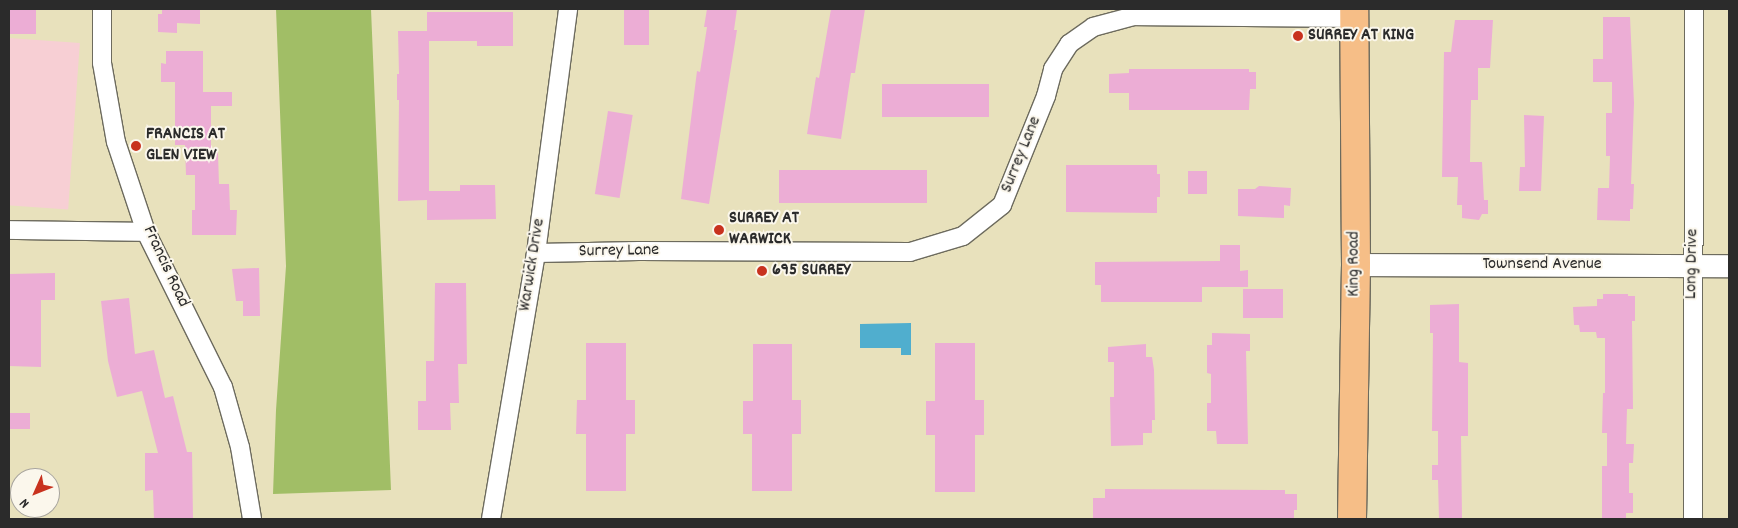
<!DOCTYPE html>
<style>
body{margin:0}
#map{position:relative;width:1738px;height:528px;overflow:hidden;background:#e8e1bc;font-family:Dekko,sans-serif}
div>[style]{position:absolute}
.built>*{inset:0;background:#f7cfd4;transform-origin:0 0}
.green>*{inset:0;background:#a1be66}
.water>*{inset:0;background:#50aece}
.building>*{inset:0;background:#ecadd5;transform-origin:0 0}
.roads{filter:drop-shadow(1px 0 #6d6b5e) drop-shadow(-1px 0 #6d6b5e) drop-shadow(0 1px #6d6b5e) drop-shadow(0 -1px #6d6b5e)}
.minor>*{height:18px;margin:-9px;padding:0 9px;transform-origin:9px;border-radius:9px;background:#fff}
.tertiary>*{height:22px;margin:-11px;padding:0 11px;transform-origin:11px;border-radius:11px;background:#fff}
.primary>*{height:28px;margin:-14px;padding:0 14px;transform-origin:14px;border-radius:14px;background:#f6be87}
.dots>*{width:14px;height:14px;translate:-50% -50%;box-sizing:border-box;border:2px solid #fbf7ec;border-radius:50%}
span{translate:-50% -50%;white-space:nowrap;text-align:center;line-height:1.15;-webkit-text-stroke:4px #fbf7ec;paint-order:stroke}
.poi-label{font-size:18px;color:#2b2b2b;font-weight:700}
.left{translate:0 -50%;text-align:left}
.street-label{font-size:18px;color:#2b2b2b}
.frame{position:absolute;inset:0;border:10px solid #2b2b2b;pointer-events:none}
.north{position:absolute;left:10px;top:468px;width:50px;height:50px;box-sizing:border-box;background:#fbf7ec;border:1px solid #a8a59f;border-radius:50%;rotate:226deg;font-size:14px;font-weight:700;line-height:20px;text-align:center;color:#2b2b2b}
.north::after{content:'';display:block;margin:auto;width:18px;height:22px;background:#c8321e;clip-path:polygon(50% 0,100% 100%,50% 72%,0 100%)}
</style>
<div id="map">
<div class="built">
<div style="left:9px;top:38px;width:71px;height:167px;rotate:4deg"></div>
</div>
<div class="green">
<div style="clip-path:polygon(276px 9px,371px 9px,391px 490px,273px 494px,276px 410px,286px 266px)"></div>
</div>
<div class="water">
<div style="clip-path:polygon(911px 323px,911px 355px,901px 355px,901px 348px,860px 348px,860px 324px)"></div>
</div>
<div class="building">
<div style="left:9px;top:9px;width:27px;height:25px"></div>
<div style="clip-path:polygon(162px 9px,200px 9px,200px 24px,177px 23px,177px 33px,158px 32px,158px 14px,162px 14px)"></div>
<div style="left:624px;top:9px;width:25px;height:36px"></div>
<div style="clip-path:polygon(707px 9px,737px 9px,734px 30px,737px 30px,709px 204px,681px 199px,697px 71px,700px 72px,707px 27px,704px 27px)"></div>
<div style="clip-path:polygon(831px 9px,865px 9px,855px 73px,851px 73px,841px 139px,807px 134px,816px 77px,819px 78px)"></div>
<div style="clip-path:polygon(427px 12px,513px 12px,513px 46px,477px 46px,477px 41px,429px 41px,429px 191px,460px 191px,460px 185px,495px 185px,496px 219px,427px 220px,427px 200px,398px 201px,399px 100px,397px 100px,397px 74px,399px 74px,398px 31px,427px 31px)"></div>
<div style="clip-path:polygon(1603px 17px,1630px 17px,1634px 103px,1631px 184px,1634px 184px,1633px 209px,1630px 209px,1630px 221px,1597px 220px,1598px 188px,1609px 188px,1610px 156px,1606px 156px,1606px 113px,1612px 113px,1612px 82px,1593px 82px,1593px 59px,1603px 59px)"></div>
<div style="clip-path:polygon(1455px 20px,1493px 20px,1490px 68px,1478px 68px,1478px 100px,1471px 100px,1470px 162px,1482px 162px,1484px 200px,1488px 200px,1488px 214px,1482px 214px,1479px 220px,1462px 218px,1462px 205px,1457px 205px,1458px 177px,1442px 177px,1444px 52px,1451px 52px)"></div>
<div style="clip-path:polygon(166px 51px,203px 51px,203px 92px,232px 92px,232px 106px,211px 106px,211px 149px,217px 149px,218px 154px,219px 184px,229px 184px,230px 210px,237px 210px,236px 235px,192px 235px,192px 210px,195px 210px,195px 175px,186px 175px,185px 145px,175px 145px,175px 82px,161px 82px,161px 63px,166px 64px)"></div>
<div style="clip-path:polygon(1129px 69px,1249px 69px,1249px 72px,1256px 72px,1256px 89px,1250px 89px,1249px 110px,1129px 110px,1129px 93px,1109px 93px,1109px 74px,1129px 73px)"></div>
<div style="left:989px;top:84px;width:33px;height:107px;rotate:90deg"></div>
<div style="left:608px;top:111px;width:25px;height:84px;rotate:9deg"></div>
<div style="clip-path:polygon(1524px 115px,1544px 116px,1541px 191px,1519px 191px,1520px 167px,1525px 167px)"></div>
<div style="clip-path:polygon(1066px 165px,1157px 165px,1157px 174px,1160px 174px,1160px 197px,1157px 197px,1157px 213px,1066px 212px)"></div>
<div style="left:779px;top:170px;width:148px;height:33px"></div>
<div style="left:1188px;top:171px;width:19px;height:23px"></div>
<div style="clip-path:polygon(1259px 186px,1291px 188px,1290px 206px,1284px 205px,1284px 218px,1238px 216px,1238px 189px,1255px 189px)"></div>
<div style="clip-path:polygon(1220px 245px,1240px 245px,1240px 271px,1248px 270px,1248px 287px,1202px 287px,1202px 302px,1101px 302px,1101px 285px,1095px 285px,1095px 262px,1220px 261px)"></div>
<div style="clip-path:polygon(259px 268px,260px 316px,243px 316px,243px 301px,236px 301px,232px 269px)"></div>
<div style="clip-path:polygon(55px 273px,55px 300px,41px 300px,41px 367px,9px 366px,9px 274px)"></div>
<div style="clip-path:polygon(435px 283px,466px 283px,467px 364px,458px 364px,459px 403px,450px 403px,451px 430px,418px 430px,418px 401px,426px 401px,426px 361px,434px 361px)"></div>
<div style="left:1243px;top:289px;width:40px;height:29px"></div>
<div style="clip-path:polygon(1603px 294px,1628px 294px,1628px 296px,1635px 296px,1635px 321px,1632px 321px,1633px 409px,1627px 409px,1626px 444px,1634px 444px,1633px 463px,1629px 463px,1629px 493px,1633px 493px,1633px 513px,1626px 513px,1626px 519px,1602px 519px,1602px 466px,1607px 466px,1607px 433px,1602px 433px,1603px 393px,1605px 393px,1605px 338px,1597px 338px,1596px 332px,1580px 332px,1579px 325px,1574px 325px,1573px 307px,1597px 306px,1597px 299px,1603px 299px)"></div>
<div style="clip-path:polygon(129px 298px,135px 354px,154px 350px,165px 398px,173px 396px,187px 452px,192px 452px,193px 519px,154px 519px,153px 490px,145px 491px,145px 453px,158px 453px,142px 391px,117px 397px,108px 361px,101px 301px)"></div>
<div style="clip-path:polygon(1459px 304px,1459px 362px,1468px 363px,1468px 436px,1461px 436px,1462px 519px,1439px 519px,1438px 480px,1432px 480px,1432px 465px,1438px 465px,1438px 431px,1432px 431px,1433px 333px,1430px 333px,1430px 305px)"></div>
<div style="clip-path:polygon(1212px 333px,1250px 334px,1250px 351px,1246px 351px,1248px 444px,1217px 444px,1216px 431px,1207px 431px,1207px 403px,1211px 403px,1211px 374px,1207px 373px,1207px 345px,1212px 345px)"></div>
<div style="clip-path:polygon(586px 343px,626px 343px,626px 400px,635px 400px,635px 434px,626px 434px,626px 491px,586px 491px,586px 434px,576px 434px,577px 400px,586px 400px)"></div>
<div style="clip-path:polygon(935px 343px,975px 343px,975px 400px,984px 400px,984px 435px,975px 435px,975px 492px,935px 492px,935px 435px,926px 435px,926px 401px,935px 401px)"></div>
<div style="clip-path:polygon(753px 344px,792px 344px,792px 400px,801px 400px,801px 434px,792px 434px,792px 491px,752px 491px,752px 434px,743px 434px,743px 401px,753px 401px)"></div>
<div style="clip-path:polygon(1146px 344px,1146px 357px,1152px 357px,1154px 370px,1155px 420px,1152px 420px,1152px 433px,1143px 433px,1143px 445px,1111px 446px,1110px 397px,1114px 397px,1114px 362px,1108px 362px,1108px 347px)"></div>
<div style="left:9px;top:413px;width:21px;height:16px"></div>
<div style="clip-path:polygon(1105px 489px,1285px 490px,1285px 494px,1297px 494px,1297px 510px,1294px 510px,1294px 519px,1093px 519px,1093px 498px,1105px 498px)"></div>
</div>
<div class="roads">
<div class="minor">
<div style="left:102px;top:9px;width:54px;rotate:90deg"></div>
<div style="left:102px;top:63px;width:80px;rotate:80deg"></div>
<div style="left:116px;top:142px;width:95px;rotate:71.6deg"></div>
<div style="left:146px;top:232px;width:173px;rotate:63.6deg"></div>
<div style="left:223px;top:387px;width:62px;rotate:74.2deg"></div>
<div style="left:240px;top:447px;width:73px;rotate:80.5deg"></div>
<div style="left:9px;top:230px;width:137px;rotate:0.8deg"></div>
<div style="left:536px;top:253px;width:103px;rotate:-1.1deg"></div>
<div style="left:639px;top:251px;width:271px;rotate:0.2deg"></div>
<div style="left:910px;top:252px;width:55px;rotate:-16.8deg"></div>
<div style="left:963px;top:236px;width:50px;rotate:-38.5deg"></div>
<div style="left:1002px;top:205px;width:118px;rotate:-68deg"></div>
<div style="left:1046px;top:96px;width:28px;rotate:-75deg"></div>
<div style="left:1053px;top:69px;width:30px;rotate:-57deg"></div>
<div style="left:1069px;top:44px;width:29px;rotate:-35deg"></div>
<div style="left:1093px;top:27px;width:42px;rotate:-15deg"></div>
<div style="left:1134px;top:16px;width:219px;rotate:0.5deg"></div>
<div style="left:491px;top:519px;width:270px;rotate:-80.4deg"></div>
<div style="left:536px;top:253px;width:246px;rotate:-82.5deg"></div>
<div style="left:1693px;top:519px;width:510px;rotate:-89.89deg"></div>
</div>
<div class="tertiary">
<div style="left:1356px;top:265px;width:373px;rotate:0.2deg"></div>
</div>
<div class="primary">
<div style="left:1352px;top:519px;width:254px;rotate:-89.1deg"></div>
<div style="left:1356px;top:265px;width:256px;rotate:-90.4deg"></div>
</div>
</div>
<div class="dots">
<div style="left:1298px;top:36px;background:#c8321e"></div>
<div style="left:136px;top:146px;background:#c8321e"></div>
<div style="left:719px;top:230px;background:#c8321e"></div>
<div style="left:762px;top:271px;background:#c8321e"></div>
</div>
<div class="poi-label">
<span class="left" style="left:1308px;top:36px">SURREY AT KING</span>
<span class="left" style="left:146px;top:146px">FRANCIS AT<br>GLEN VIEW</span>
<span class="left" style="left:729px;top:230px">SURREY AT<br>WARWICK</span>
<span class="left" style="left:772px;top:271px">695 SURREY</span>
</div>
<div class="street-label">
<span style="left:1022px;top:155px;rotate:-68deg">Surrey Lane</span>
<span style="left:619px;top:252px;rotate:-1deg">Surrey Lane</span>
<span style="left:1355px;top:264px;rotate:-90deg">King Road</span>
<span style="left:1693px;top:264px;rotate:-89deg">Long Drive</span>
<span style="left:533px;top:265px;rotate:-81deg">Warwick Drive</span>
<span style="left:1542px;top:265px">Townsend Avenue</span>
<span style="left:165px;top:267px;rotate:65deg">Francis Road</span>
</div>
<div class="frame"></div>
<div class="north">N</div>
</div>
